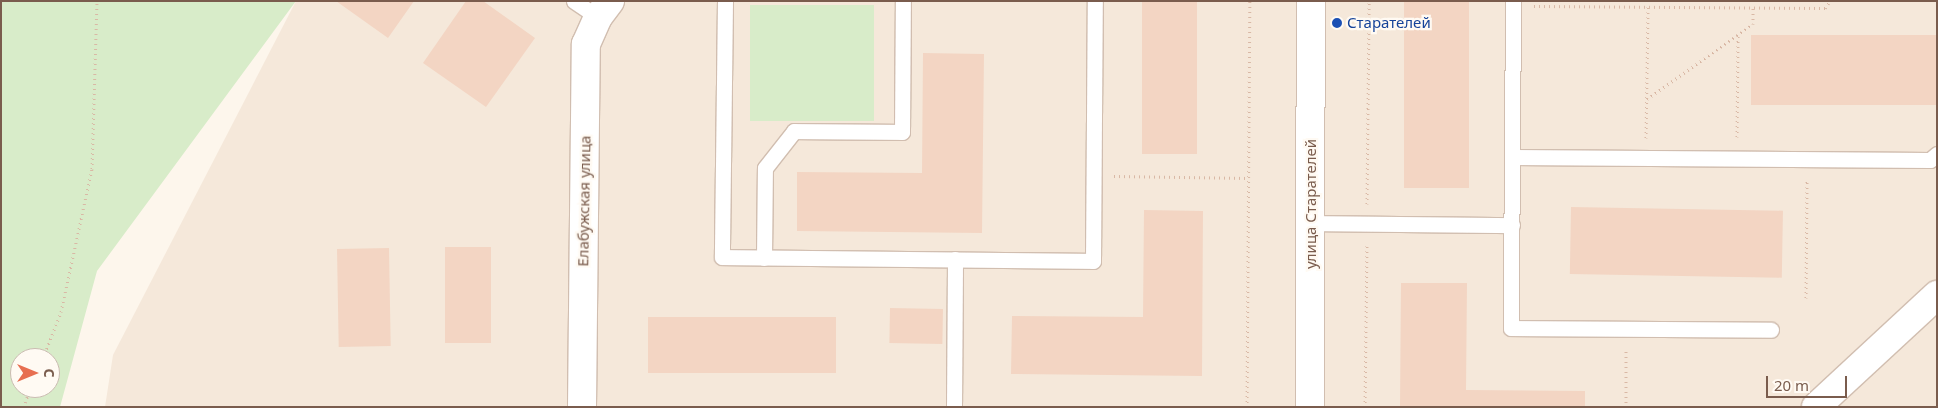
<!DOCTYPE html>
<meta charset="utf-8">
<style>
body{margin:0}
#map{position:relative;width:1938px;height:408px;overflow:hidden;background:#fdf6ec;font-family:"Noto Sans",sans-serif}
div>[style]{position:absolute}
.residential>*{inset:0;background:#f5e8da}
.green>*{inset:0;background:#d8ecc9;transform-origin:0 0}
.building>*{inset:0;background:#f3d5c3;transform-origin:0 0}
.path>*{height:3px;margin-top:-1.5px;transform-origin:0;background:repeating-linear-gradient(90deg,#d9b8a5 0 1px,transparent 0 5px)}
.roads{filter:drop-shadow(1px 0 #d1beb0) drop-shadow(-1px 0 #d1beb0) drop-shadow(0 1px #d1beb0) drop-shadow(0 -1px #d1beb0)}
.service>*{height:15px;margin:-7.5px;padding:0 7.5px;transform-origin:7.5px;border-radius:7.5px;background:#fff}
.minor>*{height:28px;margin:-14px;padding:0 14px;transform-origin:14px;border-radius:14px;background:#fff}
.dots>*{width:14px;height:14px;translate:-50% -50%;box-sizing:border-box;border:2px solid #fffaf3;border-radius:50%}
span{translate:-50% -50%;white-space:nowrap;text-align:center;line-height:1.15;-webkit-text-stroke:4.5px #fffaf3;paint-order:stroke}
.transit-label{font-size:15px;color:#164399}
.left{translate:0 -50%;text-align:left}
.street-label{font-size:15px;color:#7a5c4d}
.frame{position:absolute;inset:0;border:2px solid #7a5c4d;pointer-events:none}
.north{position:absolute;left:10px;top:348px;width:50px;height:50px;box-sizing:border-box;background:#fffaf3;border:1px solid #cabbb1;border-radius:50%;rotate:90deg;font-size:14px;font-weight:700;line-height:20px;text-align:center;color:#7a5c4d}
.north::after{content:'';display:block;margin:auto;width:18px;height:22px;background:#e76f51;clip-path:polygon(50% 0,100% 100%,50% 72%,0 100%)}
.scale{position:absolute;left:1766px;top:376px;width:81px;height:22px;box-sizing:border-box;border:2px solid #7a5c4d;border-top:0;padding-left:6px;font-size:15px;line-height:18px;white-space:nowrap;color:#7a5c4d;-webkit-text-stroke:4px #fffaf3;paint-order:stroke}
</style>
<div id="map">
<div class="residential">
<div style="clip-path:polygon(296px 1px,1937px 1px,1937px 407px,105px 407px,113px 355px)"></div>
</div>
<div class="green">
<div style="clip-path:polygon(evenodd,1px 1px,296px 1px,97px 271px,60px 407px,1px 407px,1px 1px,20px 358px,50px 358px,50px 388px,20px 388px,20px 358px)"></div>
<div style="left:750px;top:5px;width:124px;height:116px"></div>
</div>
<div class="building">
<div style="clip-path:polygon(336px 1px,414px 1px,388px 38px)"></div>
<div style="clip-path:polygon(466px 1px,483px 1px,535px 38px,486px 107px,423px 63px)"></div>
<div style="left:1142px;top:1px;width:55px;height:153px"></div>
<div style="left:1404px;top:1px;width:65px;height:187px"></div>
<div style="left:1751px;top:35px;width:186px;height:70px"></div>
<div style="clip-path:polygon(923px 53px,984px 54px,982px 233px,797px 231px,797px 172px,922px 173px)"></div>
<div style="left:1571px;top:207px;width:212px;height:67px;rotate:1deg"></div>
<div style="clip-path:polygon(1144px 210px,1203px 211px,1202px 376px,1011px 374px,1012px 316px,1143px 317px)"></div>
<div style="left:445px;top:247px;width:46px;height:96px"></div>
<div style="left:389px;top:248px;width:98px;height:52px;rotate:89deg"></div>
<div style="clip-path:polygon(1401px 283px,1467px 283px,1466px 390px,1585px 391px,1585px 407px,1400px 407px)"></div>
<div style="left:890px;top:308px;width:53px;height:35px;rotate:1deg"></div>
<div style="left:648px;top:317px;width:188px;height:56px"></div>
</div>
<div class="path">
<div style="left:1534px;top:6px;width:291px;rotate:0.4deg"></div>
<div style="left:1825px;top:8px;width:9px;rotate:-54deg"></div>
<div style="left:1647px;top:99px;width:130px;rotate:-35.3deg"></div>
<div style="left:1753px;top:24px;width:17px;rotate:-90deg"></div>
<div style="left:1737px;top:137px;width:104px;rotate:-89.4deg"></div>
<div style="left:1646px;top:138px;width:132px;rotate:-89.1deg"></div>
<div style="left:1114px;top:176px;width:135px;rotate:0.8deg"></div>
<div style="left:1367px;top:204px;width:203px;rotate:-89.4deg"></div>
<div style="left:1806px;top:298px;width:117px;rotate:-89.5deg"></div>
<div style="left:43px;top:358px;width:49px;rotate:-68.6deg"></div>
<div style="left:61px;top:312px;width:146px;rotate:-77.8deg"></div>
<div style="left:92px;top:169px;width:168px;rotate:-88.3deg"></div>
<div style="left:23px;top:407px;width:21px;rotate:-67deg"></div>
<div style="left:1247px;top:407px;width:406px;rotate:-89.6deg"></div>
<div style="left:1365px;top:407px;width:162px;rotate:-89.3deg"></div>
<div style="left:1626px;top:407px;width:57px;rotate:-90deg"></div>
</div>
<div class="roads">
<div class="service">
<div style="left:574px;top:1px;width:29px;rotate:34deg"></div>
<div style="left:725px;top:1px;width:256px;rotate:90.7deg"></div>
<div style="left:722px;top:257px;width:371px;rotate:0.6deg"></div>
<div style="left:1093px;top:261px;width:260px;rotate:-89.6deg"></div>
<div style="left:1513px;top:1px;width:327px;rotate:90.4deg"></div>
<div style="left:1511px;top:328px;width:260px;rotate:0.4deg"></div>
<div style="left:1512px;top:157px;width:418px;rotate:0.4deg"></div>
<div style="left:1930px;top:160px;width:9px;rotate:-41deg"></div>
<div style="left:1311px;top:223px;width:201px;rotate:0.6deg"></div>
<div style="left:764px;top:258px;width:90px;rotate:-89.4deg"></div>
<div style="left:765px;top:168px;width:47px;rotate:-51.9deg"></div>
<div style="left:794px;top:131px;width:108px;rotate:0.5deg"></div>
<div style="left:902px;top:132px;width:131px;rotate:-89.6deg"></div>
<div style="left:954px;top:407px;width:148px;rotate:-89.6deg"></div>
</div>
<div class="minor">
<div style="left:582px;top:407px;width:363px;rotate:-89.4deg"></div>
<div style="left:586px;top:44px;width:30px;rotate:-66deg"></div>
<div style="left:598px;top:17px;width:20px;rotate:-53deg"></div>
<div style="left:1310px;top:407px;width:406px;rotate:-89.9deg"></div>
<div style="left:1816px;top:407px;width:165px;rotate:-42.8deg"></div>
</div>
</div>
<div class="dots">
<div style="left:1337px;top:23px;background:#1a4fb4"></div>
</div>
<div class="transit-label">
<span class="left" style="left:1347px;top:23px">Старателей</span>
</div>
<div class="street-label">
<span style="left:584px;top:201px;rotate:-89deg">Елабужская улица</span>
<span style="left:1311px;top:204px;rotate:-90deg">улица Старателей</span>
</div>
<div class="frame"></div>
<div class="north">С</div>
<div class="scale">20 m</div>
</div>
